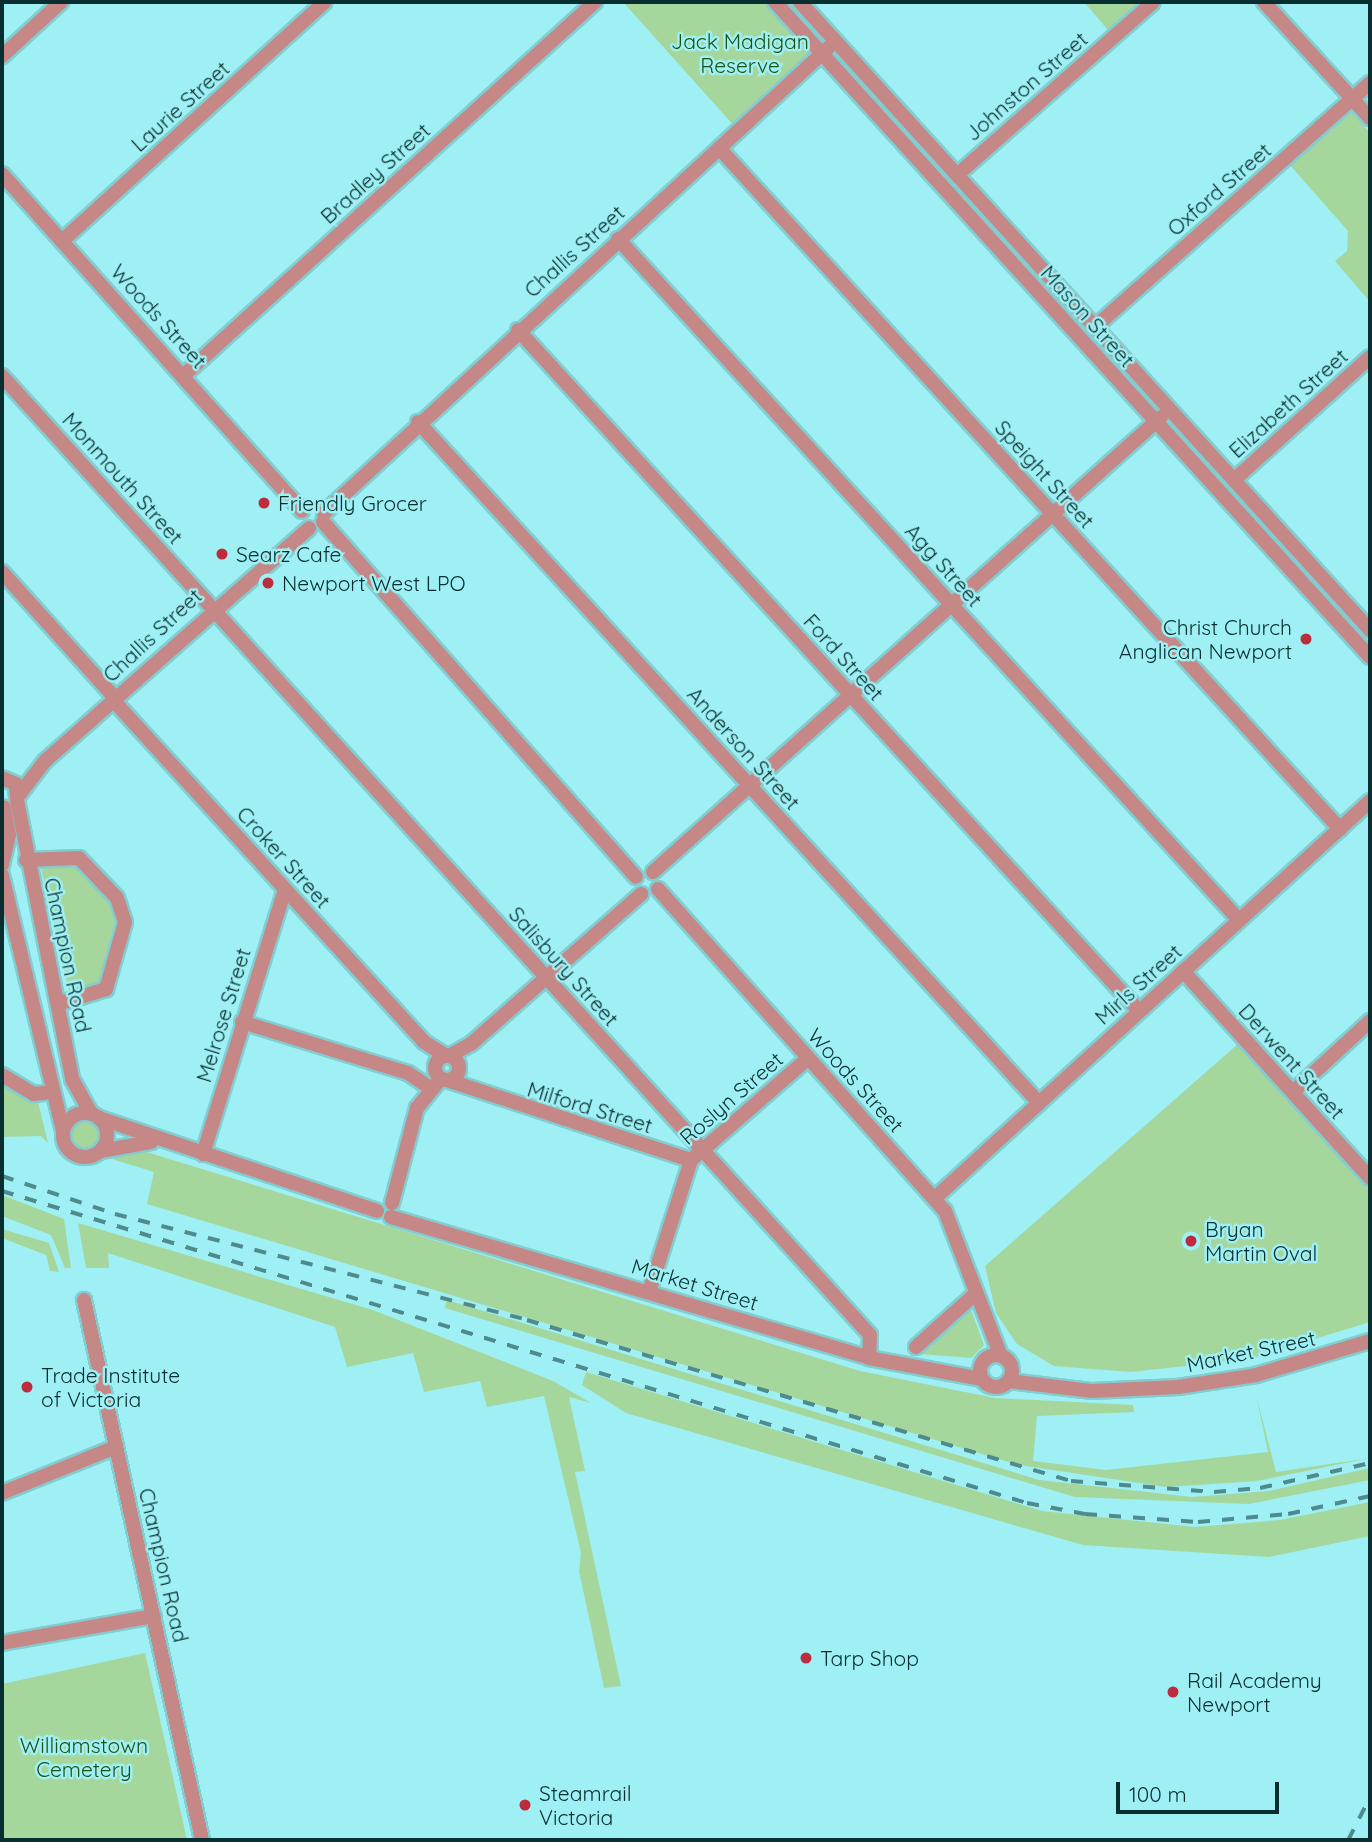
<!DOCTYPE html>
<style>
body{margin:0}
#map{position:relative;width:1372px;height:1842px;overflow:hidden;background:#9ef0f4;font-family:Quicksand,sans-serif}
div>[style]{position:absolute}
.green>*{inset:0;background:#a5d69c}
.round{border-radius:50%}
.roads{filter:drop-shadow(2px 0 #83cdd1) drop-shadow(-2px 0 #83cdd1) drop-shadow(0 2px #83cdd1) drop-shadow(0 -2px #83cdd1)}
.minor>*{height:14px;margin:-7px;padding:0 7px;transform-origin:7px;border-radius:7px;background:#c58887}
.minor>.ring{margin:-7px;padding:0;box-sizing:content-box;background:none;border:14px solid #c58887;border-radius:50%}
.rail>*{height:3.5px;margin-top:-1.75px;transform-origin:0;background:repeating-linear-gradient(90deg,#4f8a8c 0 12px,transparent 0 24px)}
.dots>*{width:19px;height:19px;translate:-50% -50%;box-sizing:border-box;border:4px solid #9ef0f4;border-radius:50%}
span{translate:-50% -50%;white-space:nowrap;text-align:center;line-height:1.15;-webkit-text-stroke:5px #9ef0f4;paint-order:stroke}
.park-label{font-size:21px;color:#1f5313}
.street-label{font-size:21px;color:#092e2f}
.poi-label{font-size:21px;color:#092e2f}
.left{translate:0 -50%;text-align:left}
.right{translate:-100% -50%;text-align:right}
.frame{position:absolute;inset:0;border:4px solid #092e2f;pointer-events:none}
.scale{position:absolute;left:1116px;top:1782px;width:163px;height:32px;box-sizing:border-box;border:4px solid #092e2f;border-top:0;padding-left:9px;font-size:21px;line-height:24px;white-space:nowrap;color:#092e2f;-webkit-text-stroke:5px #9ef0f4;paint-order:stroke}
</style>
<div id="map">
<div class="green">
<div style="clip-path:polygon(623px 2px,765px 2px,816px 57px,736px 128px)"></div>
<div style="clip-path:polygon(1084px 2px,1139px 2px,1108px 30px)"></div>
<div style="clip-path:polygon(1351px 111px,1370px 133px,1370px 302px,1335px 261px,1347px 251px,1348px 231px,1289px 164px)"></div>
<div style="clip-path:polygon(73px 858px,112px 897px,122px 926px,104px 983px,70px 996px,40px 863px)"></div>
<div style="clip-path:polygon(1238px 1044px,1370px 1190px,1370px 1322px,1249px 1359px,1131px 1372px,1054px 1366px,1017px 1344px,996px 1313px,985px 1266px)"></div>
<div style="clip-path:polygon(2px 1082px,38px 1102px,48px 1143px,41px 1136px,2px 1137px)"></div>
<div class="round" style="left:68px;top:1118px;width:34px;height:34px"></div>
<div style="clip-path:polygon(140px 1150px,860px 1371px,995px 1398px,1133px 1405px,1134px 1412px,1037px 1416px,1033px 1461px,1106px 1470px,1268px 1452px,1256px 1395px,1276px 1472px,1370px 1458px,1257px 1481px,1166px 1487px,1019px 1465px,147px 1204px,154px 1172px,112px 1159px)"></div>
<div style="clip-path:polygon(2px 1195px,64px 1219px,71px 1268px,65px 1268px,51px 1235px,2px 1216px)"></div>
<div style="clip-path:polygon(78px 1223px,373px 1310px,553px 1381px,591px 1403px,569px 1397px,585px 1471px,575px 1472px,621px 1686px,604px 1688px,579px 1571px,581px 1553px,544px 1396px,487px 1407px,480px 1381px,424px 1392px,413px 1353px,347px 1367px,335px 1327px,108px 1253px,109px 1268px,86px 1268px)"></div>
<div style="clip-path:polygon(2px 1229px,49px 1243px,59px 1272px,50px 1271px,46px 1255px,2px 1238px)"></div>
<div style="clip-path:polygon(447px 1300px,1039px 1480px,1192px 1497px,1269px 1491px,1370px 1468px,1370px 1480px,1249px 1504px,1075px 1497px,445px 1308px)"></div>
<div style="clip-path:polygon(964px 1309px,971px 1310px,984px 1345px,971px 1358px,921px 1354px)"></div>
<div style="clip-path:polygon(586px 1372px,1042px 1511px,1195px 1527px,1280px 1520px,1370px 1502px,1370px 1536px,1269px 1557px,1083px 1545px,626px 1413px,582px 1385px)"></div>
<div style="clip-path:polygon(145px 1653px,187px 1840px,2px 1840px,2px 1684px)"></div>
</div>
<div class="roads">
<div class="minor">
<div style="left:775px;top:2px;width:885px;rotate:47.75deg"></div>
<div style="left:800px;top:2px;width:848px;rotate:47.77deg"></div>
<div style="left:1264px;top:2px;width:157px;rotate:47.6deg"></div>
<div style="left:2px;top:56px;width:80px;rotate:-42.5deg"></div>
<div style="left:719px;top:148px;width:922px;rotate:47.64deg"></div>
<div style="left:2px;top:174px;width:451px;rotate:48.3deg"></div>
<div style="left:957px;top:175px;width:261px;rotate:-41.4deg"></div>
<div style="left:618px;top:239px;width:922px;rotate:47.64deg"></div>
<div style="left:62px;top:241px;width:355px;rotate:-42.3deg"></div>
<div style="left:1095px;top:327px;width:368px;rotate:-41.6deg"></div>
<div style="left:518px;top:330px;width:922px;rotate:47.64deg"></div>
<div style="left:184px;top:375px;width:555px;rotate:-42.23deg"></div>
<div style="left:2px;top:376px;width:1293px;rotate:47.85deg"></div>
<div style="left:870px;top:1335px;width:23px;rotate:92deg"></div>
<div style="left:418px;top:422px;width:922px;rotate:47.64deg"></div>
<div style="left:1234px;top:480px;width:183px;rotate:-42.1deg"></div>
<div style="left:324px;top:513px;width:687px;rotate:-42.7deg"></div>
<div style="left:323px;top:522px;width:473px;rotate:48.6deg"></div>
<div style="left:2px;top:572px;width:169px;rotate:48.1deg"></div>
<div style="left:113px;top:700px;width:462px;rotate:47.7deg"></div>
<div style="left:424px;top:1042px;width:26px;rotate:32deg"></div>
<div style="left:2px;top:778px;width:15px;rotate:23deg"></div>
<div style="left:16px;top:784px;width:15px;rotate:86deg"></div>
<div style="left:19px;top:795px;width:43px;rotate:-52.6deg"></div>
<div style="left:45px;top:761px;width:352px;rotate:-41.4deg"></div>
<div style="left:17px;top:800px;width:284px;rotate:78.8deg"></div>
<div style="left:72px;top:1079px;width:39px;rotate:61deg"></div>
<div style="left:26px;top:860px;width:53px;rotate:-2.2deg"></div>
<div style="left:79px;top:858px;width:55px;rotate:46.5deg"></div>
<div style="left:117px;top:898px;width:25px;rotate:72deg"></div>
<div style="left:125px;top:922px;width:70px;rotate:105.8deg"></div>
<div style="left:106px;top:989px;width:50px;rotate:162.6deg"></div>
<div style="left:2px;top:865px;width:31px;rotate:-77deg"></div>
<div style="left:9px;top:835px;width:28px;rotate:-100deg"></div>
<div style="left:653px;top:872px;width:682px;rotate:-41.85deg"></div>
<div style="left:2px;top:875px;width:264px;rotate:76.6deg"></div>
<div style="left:658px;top:889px;width:431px;rotate:48.3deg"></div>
<div style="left:945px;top:1211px;width:155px;rotate:68.9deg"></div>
<div style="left:1183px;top:971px;width:279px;rotate:47.9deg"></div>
<div style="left:242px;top:1022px;width:174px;rotate:17.1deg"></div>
<div style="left:408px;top:1073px;width:27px;rotate:34deg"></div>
<div class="ring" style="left:435px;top:1056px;width:10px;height:10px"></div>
<div style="left:449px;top:1056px;width:25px;rotate:-29deg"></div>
<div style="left:471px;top:1044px;width:227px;rotate:-41.4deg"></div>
<div style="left:2px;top:1075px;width:37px;rotate:31deg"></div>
<div style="left:34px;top:1094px;width:18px;rotate:-6deg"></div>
<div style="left:447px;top:1080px;width:257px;rotate:18.2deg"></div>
<div style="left:1293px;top:1092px;width:105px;rotate:-42.7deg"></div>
<div class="ring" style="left:63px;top:1113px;width:30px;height:30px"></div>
<div style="left:99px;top:1118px;width:293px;rotate:18.5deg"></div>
<div style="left:101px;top:1151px;width:51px;rotate:-10.2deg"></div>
<div style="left:203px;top:1154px;width:277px;rotate:-72.8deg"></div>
<div style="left:935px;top:1198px;width:589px;rotate:-42.38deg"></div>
<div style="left:392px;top:1203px;width:98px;rotate:-75.3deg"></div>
<div style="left:417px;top:1108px;width:33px;rotate:-51deg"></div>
<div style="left:391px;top:1217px;width:498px;rotate:16.4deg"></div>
<div style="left:869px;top:1358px;width:114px;rotate:10.6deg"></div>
<div style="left:649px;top:1292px;width:139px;rotate:-72.3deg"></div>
<div style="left:691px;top:1160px;width:154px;rotate:-41deg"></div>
<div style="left:84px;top:1300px;width:553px;rotate:77.67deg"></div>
<div style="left:916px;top:1347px;width:78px;rotate:-41.9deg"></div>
<div class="ring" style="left:980px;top:1355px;width:18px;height:18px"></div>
<div style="left:1009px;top:1381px;width:84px;rotate:6.9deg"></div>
<div style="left:1092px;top:1391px;width:86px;rotate:-2.7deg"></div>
<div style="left:1178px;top:1387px;width:79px;rotate:-8.7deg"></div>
<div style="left:1256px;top:1375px;width:119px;rotate:-16.6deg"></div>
<div style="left:2px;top:1493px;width:123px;rotate:-22deg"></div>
<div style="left:2px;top:1643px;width:154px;rotate:-10.1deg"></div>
</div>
</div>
<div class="rail">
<div style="left:2px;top:1176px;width:119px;rotate:18.6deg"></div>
<div style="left:115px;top:1214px;width:425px;rotate:14.4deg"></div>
<div style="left:527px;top:1320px;width:567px;rotate:16.49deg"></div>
<div style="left:1071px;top:1481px;width:143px;rotate:4.4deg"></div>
<div style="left:1214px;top:1492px;width:46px;rotate:-5deg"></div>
<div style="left:1260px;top:1488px;width:113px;rotate:-12.8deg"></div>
<div style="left:2px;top:1191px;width:1071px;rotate:16.93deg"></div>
<div style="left:1027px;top:1503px;width:59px;rotate:10.7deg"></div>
<div style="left:1085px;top:1514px;width:113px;rotate:4deg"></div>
<div style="left:1198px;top:1522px;width:90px;rotate:-5.1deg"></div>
<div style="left:1288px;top:1514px;width:84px;rotate:-12.4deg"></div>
<div style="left:1348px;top:1840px;width:48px;rotate:-62.9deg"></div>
</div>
<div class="dots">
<div style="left:264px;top:503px;background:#bd2c3c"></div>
<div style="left:222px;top:554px;background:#bd2c3c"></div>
<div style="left:268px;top:583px;background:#bd2c3c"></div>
<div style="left:1306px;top:639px;background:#bd2c3c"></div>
<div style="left:1191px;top:1241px;background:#bd2c3c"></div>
<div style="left:27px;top:1387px;background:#bd2c3c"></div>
<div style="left:806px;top:1658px;background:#bd2c3c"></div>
<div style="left:1173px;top:1692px;background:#bd2c3c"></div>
<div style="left:525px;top:1805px;background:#bd2c3c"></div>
</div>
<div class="park-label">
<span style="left:740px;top:53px">Jack Madigan<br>Reserve</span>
<span style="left:84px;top:1757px">Williamstown<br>Cemetery</span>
</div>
<div class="street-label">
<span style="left:1026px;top:86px;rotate:-41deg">Johnston Street</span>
<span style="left:180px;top:106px;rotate:-42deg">Laurie Street</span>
<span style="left:375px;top:173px;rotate:-42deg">Bradley Street</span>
<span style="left:1219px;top:189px;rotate:-41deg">Oxford Street</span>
<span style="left:574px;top:251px;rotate:-42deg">Challis Street</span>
<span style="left:159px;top:316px;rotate:48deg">Woods Street</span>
<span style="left:1088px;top:316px;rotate:48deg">Mason Street</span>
<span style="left:1288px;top:403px;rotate:-42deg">Elizabeth Street</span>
<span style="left:1045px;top:474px;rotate:48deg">Speight Street</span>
<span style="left:123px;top:478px;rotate:48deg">Monmouth Street</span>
<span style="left:944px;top:565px;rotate:48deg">Agg Street</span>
<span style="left:152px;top:635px;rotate:-43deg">Challis Street</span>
<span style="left:844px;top:657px;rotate:48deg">Ford Street</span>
<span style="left:744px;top:748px;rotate:48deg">Anderson Street</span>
<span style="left:284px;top:857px;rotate:48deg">Croker Street</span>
<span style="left:68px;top:955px;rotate:78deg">Champion Road</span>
<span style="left:564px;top:966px;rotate:48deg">Salisbury Street</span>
<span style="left:1138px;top:984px;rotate:-42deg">Mirls Street</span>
<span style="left:223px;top:1015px;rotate:-73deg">Melrose Street</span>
<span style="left:1292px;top:1061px;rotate:48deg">Derwent Street</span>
<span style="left:856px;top:1080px;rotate:48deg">Woods Street</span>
<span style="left:731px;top:1098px;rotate:-41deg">Roslyn Street</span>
<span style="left:590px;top:1107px;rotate:17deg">Milford Street</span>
<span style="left:695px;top:1284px;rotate:17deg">Market Street</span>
<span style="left:1251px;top:1351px;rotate:-12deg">Market Street</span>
<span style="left:164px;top:1565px;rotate:77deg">Champion Road</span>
</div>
<div class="poi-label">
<span class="left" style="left:278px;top:503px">Friendly Grocer</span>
<span class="left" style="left:236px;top:554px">Searz Cafe</span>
<span class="left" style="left:282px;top:583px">Newport West LPO</span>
<span class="right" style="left:1292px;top:639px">Christ Church<br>Anglican Newport</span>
<span class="left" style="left:1205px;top:1241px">Bryan<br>Martin Oval</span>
<span class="left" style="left:41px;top:1387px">Trade Institute<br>of Victoria</span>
<span class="left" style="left:820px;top:1658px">Tarp Shop</span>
<span class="left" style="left:1187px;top:1692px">Rail Academy<br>Newport</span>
<span class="left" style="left:539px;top:1805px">Steamrail<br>Victoria</span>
</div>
<div class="frame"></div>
<div class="scale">100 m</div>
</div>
